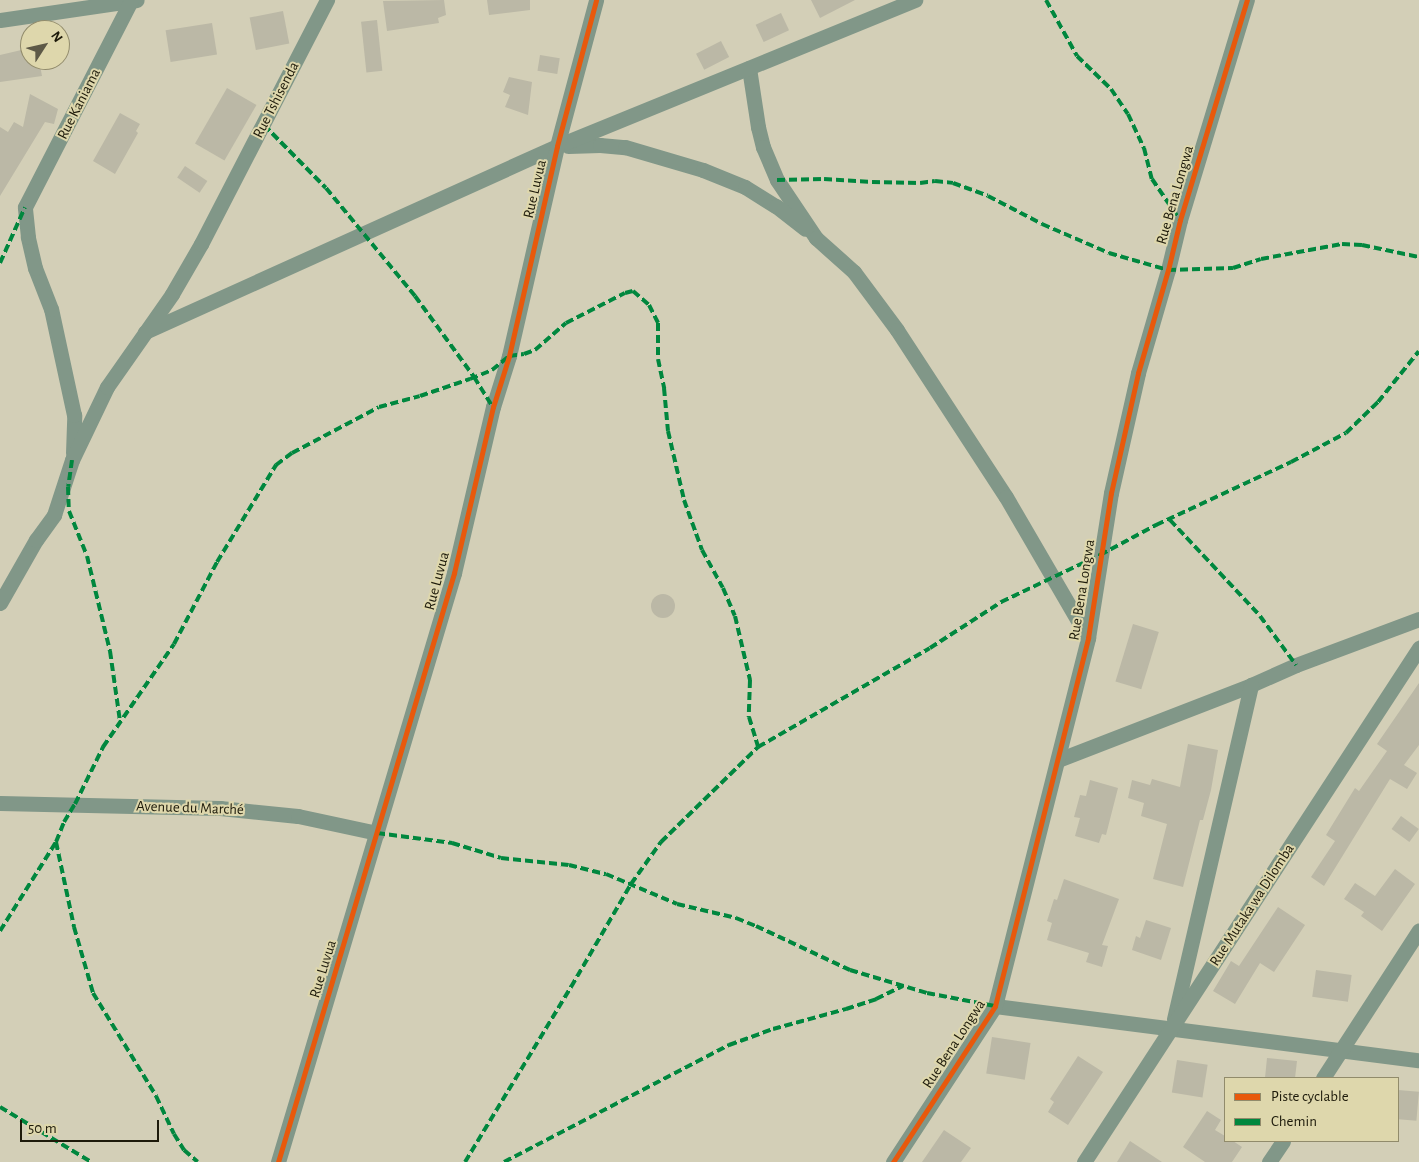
<!DOCTYPE html>
<meta charset="utf-8">
<style>
body{margin:0}
#map{position:relative;width:1419px;height:1162px;overflow:hidden;background:#d3cfb7;font-family:"Alegreya Sans",sans-serif}
div>[style]{position:absolute}
.building>*{inset:0;background:#bbb8a6;transform-origin:0 0}
.round{border-radius:50%}
.street>*{height:15px;margin:-7.5px;padding:0 7.5px;transform-origin:7.5px;border-radius:7.5px;background:#819788}
.quiet>*{height:4px;margin-top:-2px;transform-origin:0;background:repeating-linear-gradient(90deg,#00873e 0 8px,transparent 0 12px)}
.cycleway>*{height:5px;margin:-2.5px;padding:0 2.5px;transform-origin:2.5px;border-radius:2.5px;background:#e8590c}
span{translate:-50% -50%;white-space:nowrap;text-align:center;line-height:1.15;-webkit-text-stroke:4px #ded7ac;paint-order:stroke}
.street-label{font-size:15px;color:#1d1a0a}
.legend{position:absolute;left:1224px;top:1077px;width:175px;height:65px;box-sizing:border-box;background:#ded7ac;border:1px solid #918b6b;margin:0;padding:6px 9px;list-style:none;font-size:15px;color:#1d1a0a}
.legend li{display:flex;align-items:center;gap:10px;height:25px}
.legend b{width:25px;border:1px solid #918b6b}
.north{position:absolute;left:20px;top:20px;width:50px;height:50px;box-sizing:border-box;background:#ded7ac;border:1px solid #918b6b;border-radius:50%;rotate:55deg;font-size:14px;font-weight:700;line-height:20px;text-align:center;color:#1d1a0a}
.north::after{content:'';display:block;margin:auto;width:18px;height:22px;background:#5d5947;clip-path:polygon(50% 0,100% 100%,50% 72%,0 100%)}
.scale{position:absolute;left:20px;top:1120px;width:139px;height:22px;box-sizing:border-box;border:2px solid #1d1a0a;border-top:0;padding-left:6px;font-size:15px;line-height:18px;white-space:nowrap;color:#1d1a0a;-webkit-text-stroke:4px #ded7ac;paint-order:stroke}
</style>
<div id="map">
<div class="building">
<div style="clip-path:polygon(444px 0,446px 15px,438px 18px,439px 23px,387px 31px,383px 1px)"></div>
<div style="clip-path:polygon(487px 0,530px 0,530px 10px,489px 15px)"></div>
<div style="clip-path:polygon(811px 0,855px 0,820px 18px)"></div>
<div style="left:283px;top:11px;width:33px;height:34px;rotate:79deg"></div>
<div style="left:781px;top:13px;width:19px;height:28px;rotate:65deg"></div>
<div style="left:377px;top:20px;width:51px;height:16px;rotate:84deg"></div>
<div style="left:212px;top:23px;width:32px;height:47px;rotate:81deg"></div>
<div style="left:721px;top:41px;width:18px;height:28px;rotate:63deg"></div>
<div style="clip-path:polygon(30px 48px,30px 60px,39px 60px,42px 76px,0 82px,0 55px)"></div>
<div style="left:540px;top:55px;width:20px;height:16px;rotate:9deg"></div>
<div style="clip-path:polygon(509px 77px,532px 82px,528px 115px,505px 107px,510px 95px,503px 92px)"></div>
<div style="left:227px;top:88px;width:34px;height:64px;rotate:30deg"></div>
<div style="clip-path:polygon(30px 94px,58px 109px,54px 124px,45px 122px,0 196px,0 127px,8px 132px,14px 122px,23px 127px)"></div>
<div style="clip-path:polygon(120px 113px,140px 124px,136px 131px,138px 133px,115px 174px,93px 161px)"></div>
<div style="left:185px;top:166px;width:27px;height:14px;rotate:34deg"></div>
<div class="round" style="left:651px;top:594px;width:24px;height:24px"></div>
<div style="left:1133px;top:624px;width:27px;height:60px;rotate:17deg"></div>
<div style="clip-path:polygon(1419px 683px,1419px 745px,1404px 765px,1417px 773px,1407px 789px,1390px 779px,1324px 886px,1311px 877px,1335px 841px,1326px 835px,1355px 788px,1359px 791px,1387px 751px,1377px 744px)"></div>
<div style="clip-path:polygon(1188px 744px,1218px 750px,1211px 790px,1203px 820px,1200px 820px,1183px 887px,1153px 879px,1167px 824px,1141px 816px,1144px 803px,1128px 798px,1132px 780px,1150px 785px,1152px 779px,1180px 787px)"></div>
<div style="clip-path:polygon(1090px 780px,1118px 788px,1106px 835px,1102px 834px,1099px 843px,1075px 836px,1080px 818px,1074px 817px,1080px 795px,1086px 796px)"></div>
<div style="left:1401px;top:816px;width:22px;height:16px;rotate:36deg"></div>
<div style="clip-path:polygon(1395px 869px,1415px 884px,1382px 931px,1361px 916px,1364px 912px,1344px 899px,1355px 883px,1375px 896px)"></div>
<div style="clip-path:polygon(1064px 879px,1119px 899px,1102px 945px,1108px 946px,1102px 967px,1086px 962px,1089px 953px,1047px 940px,1052px 923px,1047px 921px,1054px 899px,1057px 900px)"></div>
<div style="clip-path:polygon(1278px 907px,1305px 925px,1274px 972px,1260px 963px,1235px 1004px,1213px 991px,1231px 961px,1239px 966px)"></div>
<div style="clip-path:polygon(1146px 920px,1171px 928px,1161px 960px,1132px 950px,1136px 936px,1140px 938px)"></div>
<div style="left:1316px;top:970px;width:36px;height:27px;rotate:8deg"></div>
<div style="left:992px;top:1037px;width:39px;height:37px;rotate:9deg"></div>
<div style="clip-path:polygon(1078px 1056px,1103px 1072px,1068px 1125px,1048px 1112px,1054px 1102px,1050px 1099px)"></div>
<div style="clip-path:polygon(1267px 1058px,1297px 1061px,1295px 1078px,1265px 1078px)"></div>
<div style="left:1177px;top:1060px;width:31px;height:33px;rotate:9deg"></div>
<div style="left:1398px;top:1090px;width:21px;height:29px;rotate:5deg"></div>
<div style="clip-path:polygon(1207px 1111px,1221px 1120px,1215px 1130px,1225px 1136px,1225px 1141px,1233px 1141px,1242px 1147px,1232px 1162px,1205px 1162px,1183px 1147px)"></div>
<div style="clip-path:polygon(944px 1130px,971px 1148px,961px 1162px,922px 1162px)"></div>
<div style="clip-path:polygon(1130px 1141px,1162px 1162px,1117px 1162px)"></div>
</div>
<div class="street">
<div style="left:0;top:20px;width:138px;rotate:-8.3deg"></div>
<div style="left:749px;top:68px;width:60px;rotate:81.3deg"></div>
<div style="left:758px;top:127px;width:21px;rotate:76deg"></div>
<div style="left:763px;top:147px;width:36px;rotate:67deg"></div>
<div style="left:777px;top:180px;width:70px;rotate:56.1deg"></div>
<div style="left:816px;top:238px;width:51px;rotate:41.8deg"></div>
<div style="left:854px;top:272px;width:72px;rotate:53.4deg"></div>
<div style="left:897px;top:330px;width:199px;rotate:56.9deg"></div>
<div style="left:1006px;top:497px;width:163px;rotate:59.8deg"></div>
<div style="left:568px;top:146px;width:32px;rotate:-2deg"></div>
<div style="left:600px;top:145px;width:25px;rotate:5deg"></div>
<div style="left:625px;top:147px;width:81px;rotate:16.4deg"></div>
<div style="left:703px;top:170px;width:45px;rotate:22deg"></div>
<div style="left:745px;top:187px;width:36px;rotate:32deg"></div>
<div style="left:776px;top:206px;width:37px;rotate:38deg"></div>
<div style="left:145px;top:332px;width:452px;rotate:-24.3deg"></div>
<div style="left:557px;top:146px;width:387px;rotate:-22.2deg"></div>
<div style="left:73px;top:453px;width:38px;rotate:-88deg"></div>
<div style="left:74px;top:415px;width:108px;rotate:-102.2deg"></div>
<div style="left:51px;top:309px;width:44px;rotate:-111.3deg"></div>
<div style="left:35px;top:268px;width:32px;rotate:-103deg"></div>
<div style="left:28px;top:237px;width:30px;rotate:-96deg"></div>
<div style="left:25px;top:207px;width:232px;rotate:-62.8deg"></div>
<div style="left:0;top:603px;width:73px;rotate:-60.3deg"></div>
<div style="left:36px;top:540px;width:31px;rotate:-54deg"></div>
<div style="left:54px;top:515px;width:58px;rotate:-71.9deg"></div>
<div style="left:72px;top:460px;width:81px;rotate:-64.4deg"></div>
<div style="left:107px;top:387px;width:113px;rotate:-55deg"></div>
<div style="left:172px;top:294px;width:58px;rotate:-59.9deg"></div>
<div style="left:201px;top:244px;width:275px;rotate:-62.7deg"></div>
<div style="left:1058px;top:760px;width:207px;rotate:-21.2deg"></div>
<div style="left:1251px;top:685px;width:49px;rotate:-24deg"></div>
<div style="left:1296px;top:665px;width:131px;rotate:-20.5deg"></div>
<div style="left:0;top:803px;width:220px;rotate:1.3deg"></div>
<div style="left:220px;top:808px;width:78px;rotate:5.9deg"></div>
<div style="left:298px;top:816px;width:81px;rotate:12.1deg"></div>
<div style="left:995px;top:1006px;width:427px;rotate:7.3deg"></div>
<div style="left:1174px;top:1019px;width:343px;rotate:-77deg"></div>
<div style="left:1323px;top:1078px;width:176px;rotate:-57deg"></div>
<div style="left:278px;top:1162px;width:615px;rotate:-73.36deg"></div>
<div style="left:454px;top:573px;width:171px;rotate:-76.8deg"></div>
<div style="left:493px;top:407px;width:53px;rotate:-72.6deg"></div>
<div style="left:509px;top:356px;width:215px;rotate:-77.1deg"></div>
<div style="left:557px;top:146px;width:151px;rotate:-75deg"></div>
<div style="left:893px;top:1162px;width:186px;rotate:-56.8deg"></div>
<div style="left:995px;top:1006px;width:380px;rotate:-75.8deg"></div>
<div style="left:1088px;top:638px;width:147px;rotate:-81deg"></div>
<div style="left:1111px;top:493px;width:123px;rotate:-77.3deg"></div>
<div style="left:1138px;top:373px;width:107px;rotate:-73.8deg"></div>
<div style="left:1168px;top:270px;width:51px;rotate:-76.5deg"></div>
<div style="left:1180px;top:220px;width:230px;rotate:-73.1deg"></div>
<div style="left:1084px;top:1162px;width:614px;rotate:-56.91deg"></div>
<div style="left:1269px;top:1162px;width:25px;rotate:-56deg"></div>
</div>
<div class="quiet">
<div style="left:1046px;top:0;width:64px;rotate:61deg"></div>
<div style="left:1077px;top:56px;width:47px;rotate:44.1deg"></div>
<div style="left:1111px;top:89px;width:30px;rotate:56deg"></div>
<div style="left:1128px;top:114px;width:38px;rotate:65deg"></div>
<div style="left:1144px;top:148px;width:32px;rotate:76deg"></div>
<div style="left:1152px;top:179px;width:50px;rotate:55.7deg"></div>
<div style="left:264px;top:125px;width:88px;rotate:45.5deg"></div>
<div style="left:326px;top:188px;width:140px;rotate:50.5deg"></div>
<div style="left:415px;top:296px;width:100px;rotate:53.9deg"></div>
<div style="left:474px;top:377px;width:36px;rotate:58deg"></div>
<div style="left:777px;top:180px;width:47px;rotate:-1.2deg"></div>
<div style="left:824px;top:179px;width:48px;rotate:3.6deg"></div>
<div style="left:872px;top:182px;width:48px;rotate:1.2deg"></div>
<div style="left:920px;top:183px;width:15px;rotate:-8deg"></div>
<div style="left:935px;top:181px;width:18px;rotate:6deg"></div>
<div style="left:953px;top:183px;width:37px;rotate:20deg"></div>
<div style="left:988px;top:196px;width:61px;rotate:27.4deg"></div>
<div style="left:1042px;top:224px;width:73px;rotate:23.4deg"></div>
<div style="left:1109px;top:253px;width:61px;rotate:16.1deg"></div>
<div style="left:1168px;top:270px;width:65px;rotate:-1.8deg"></div>
<div style="left:1233px;top:268px;width:29px;rotate:-18deg"></div>
<div style="left:1261px;top:259px;width:82px;rotate:-10.5deg"></div>
<div style="left:1342px;top:244px;width:20px;rotate:3deg"></div>
<div style="left:1362px;top:245px;width:58px;rotate:11.9deg"></div>
<div style="left:0;top:263px;width:61px;rotate:-65.9deg"></div>
<div style="left:72px;top:460px;width:27px;rotate:98deg"></div>
<div style="left:68px;top:487px;width:24px;rotate:88deg"></div>
<div style="left:69px;top:511px;width:48px;rotate:68.2deg"></div>
<div style="left:87px;top:556px;width:98px;rotate:76.4deg"></div>
<div style="left:110px;top:651px;width:71px;rotate:81.9deg"></div>
<div style="left:1170px;top:520px;width:132px;rotate:46.8deg"></div>
<div style="left:1260px;top:616px;width:61px;rotate:53.7deg"></div>
<div style="left:377px;top:833px;width:76px;rotate:7.6deg"></div>
<div style="left:452px;top:843px;width:51px;rotate:17deg"></div>
<div style="left:501px;top:858px;width:68px;rotate:5.9deg"></div>
<div style="left:569px;top:865px;width:38px;rotate:14deg"></div>
<div style="left:606px;top:874px;width:77px;rotate:22.9deg"></div>
<div style="left:677px;top:904px;width:61px;rotate:13.3deg"></div>
<div style="left:736px;top:918px;width:22px;rotate:22deg"></div>
<div style="left:756px;top:926px;width:104px;rotate:25.1deg"></div>
<div style="left:850px;top:970px;width:80px;rotate:16.6deg"></div>
<div style="left:927px;top:993px;width:69px;rotate:10.8deg"></div>
<div style="left:56px;top:842px;width:87px;rotate:78deg"></div>
<div style="left:74px;top:927px;width:69px;rotate:73.9deg"></div>
<div style="left:93px;top:993px;width:121px;rotate:58.5deg"></div>
<div style="left:156px;top:1096px;width:42px;rotate:64.7deg"></div>
<div style="left:174px;top:1134px;width:19px;rotate:58deg"></div>
<div style="left:184px;top:1150px;width:18px;rotate:41deg"></div>
<div style="left:0;top:931px;width:105px;rotate:-57.8deg"></div>
<div style="left:56px;top:842px;width:22px;rotate:-68deg"></div>
<div style="left:64px;top:822px;width:21px;rotate:-59deg"></div>
<div style="left:75px;top:804px;width:64px;rotate:-63.8deg"></div>
<div style="left:103px;top:747px;width:125px;rotate:-55.4deg"></div>
<div style="left:174px;top:644px;width:93px;rotate:-62.3deg"></div>
<div style="left:217px;top:562px;width:114px;rotate:-58.7deg"></div>
<div style="left:276px;top:465px;width:20px;rotate:-37deg"></div>
<div style="left:292px;top:453px;width:98px;rotate:-27.9deg"></div>
<div style="left:379px;top:407px;width:42px;rotate:-15deg"></div>
<div style="left:420px;top:396px;width:53px;rotate:-18.8deg"></div>
<div style="left:470px;top:379px;width:24px;rotate:-22deg"></div>
<div style="left:492px;top:370px;width:22px;rotate:-39deg"></div>
<div style="left:509px;top:356px;width:15px;rotate:-8deg"></div>
<div style="left:524px;top:354px;width:12px;rotate:-20deg"></div>
<div style="left:535px;top:350px;width:41px;rotate:-41.1deg"></div>
<div style="left:566px;top:323px;width:66px;rotate:-27deg"></div>
<div style="left:625px;top:293px;width:8px;rotate:-14deg"></div>
<div style="left:633px;top:291px;width:21px;rotate:41deg"></div>
<div style="left:649px;top:305px;width:20px;rotate:63deg"></div>
<div style="left:658px;top:323px;width:36px;rotate:90deg"></div>
<div style="left:658px;top:359px;width:30px;rotate:78deg"></div>
<div style="left:664px;top:388px;width:43px;rotate:84.7deg"></div>
<div style="left:668px;top:431px;width:71px;rotate:76.9deg"></div>
<div style="left:684px;top:500px;width:53px;rotate:70.2deg"></div>
<div style="left:702px;top:550px;width:43px;rotate:61.1deg"></div>
<div style="left:723px;top:588px;width:30px;rotate:67deg"></div>
<div style="left:735px;top:616px;width:66px;rotate:76.8deg"></div>
<div style="left:750px;top:680px;width:37px;rotate:92deg"></div>
<div style="left:749px;top:717px;width:31px;rotate:73deg"></div>
<div style="left:0;top:1107px;width:106px;rotate:31.1deg"></div>
<div style="left:465px;top:1162px;width:205px;rotate:-58.8deg"></div>
<div style="left:571px;top:987px;width:119px;rotate:-59.8deg"></div>
<div style="left:631px;top:884px;width:52px;rotate:-54.5deg"></div>
<div style="left:661px;top:842px;width:136px;rotate:-44.4deg"></div>
<div style="left:758px;top:747px;width:198px;rotate:-29.9deg"></div>
<div style="left:930px;top:648px;width:85px;rotate:-32.9deg"></div>
<div style="left:1001px;top:602px;width:110px;rotate:-25.4deg"></div>
<div style="left:1100px;top:555px;width:64px;rotate:-28.2deg"></div>
<div style="left:1156px;top:525px;width:149px;rotate:-25deg"></div>
<div style="left:1291px;top:462px;width:62px;rotate:-27.8deg"></div>
<div style="left:1346px;top:433px;width:45px;rotate:-44.1deg"></div>
<div style="left:1378px;top:402px;width:65px;rotate:-51.2deg"></div>
<div style="left:504px;top:1162px;width:254px;rotate:-27.5deg"></div>
<div style="left:729px;top:1045px;width:47px;rotate:-20deg"></div>
<div style="left:773px;top:1029px;width:76px;rotate:-15.3deg"></div>
<div style="left:846px;top:1009px;width:32px;rotate:-18deg"></div>
<div style="left:876px;top:999px;width:30px;rotate:-26deg"></div>
</div>
<div class="cycleway">
<div style="left:278px;top:1162px;width:615px;rotate:-73.36deg"></div>
<div style="left:454px;top:573px;width:171px;rotate:-76.8deg"></div>
<div style="left:493px;top:407px;width:53px;rotate:-72.6deg"></div>
<div style="left:509px;top:356px;width:215px;rotate:-77.1deg"></div>
<div style="left:557px;top:146px;width:151px;rotate:-75deg"></div>
<div style="left:893px;top:1162px;width:186px;rotate:-56.8deg"></div>
<div style="left:995px;top:1006px;width:380px;rotate:-75.8deg"></div>
<div style="left:1088px;top:638px;width:147px;rotate:-81deg"></div>
<div style="left:1111px;top:493px;width:123px;rotate:-77.3deg"></div>
<div style="left:1138px;top:373px;width:107px;rotate:-73.8deg"></div>
<div style="left:1168px;top:270px;width:51px;rotate:-76.5deg"></div>
<div style="left:1180px;top:220px;width:230px;rotate:-73.1deg"></div>
</div>
<div class="street-label">
<span style="left:276px;top:100px;rotate:-63deg">Rue Tshisenda</span>
<span style="left:79px;top:104px;rotate:-63deg">Rue Kaniama</span>
<span style="left:535px;top:189px;rotate:-77deg">Rue Luvua</span>
<span style="left:1175px;top:195px;rotate:-74deg">Rue Bena Longwa</span>
<span style="left:437px;top:581px;rotate:-75deg">Rue Luvua</span>
<span style="left:1082px;top:590px;rotate:-81deg">Rue Bena Longwa</span>
<span style="left:190px;top:808px;rotate:2deg">Avenue du Marché</span>
<span style="left:1252px;top:905px;rotate:-57deg">Rue Mutaka wa Dilomba</span>
<span style="left:323px;top:969px;rotate:-73deg">Rue Luvua</span>
<span style="left:954px;top:1044px;rotate:-57deg">Rue Bena Longwa</span>
</div>
<ul class="legend">
<li><b style="height:6px;background:#e8590c"></b>Piste cyclable</li>
<li><b style="height:6px;background:#00873e"></b>Chemin</li>
</ul>
<div class="north">N</div>
<div class="scale">50 m</div>
</div>
